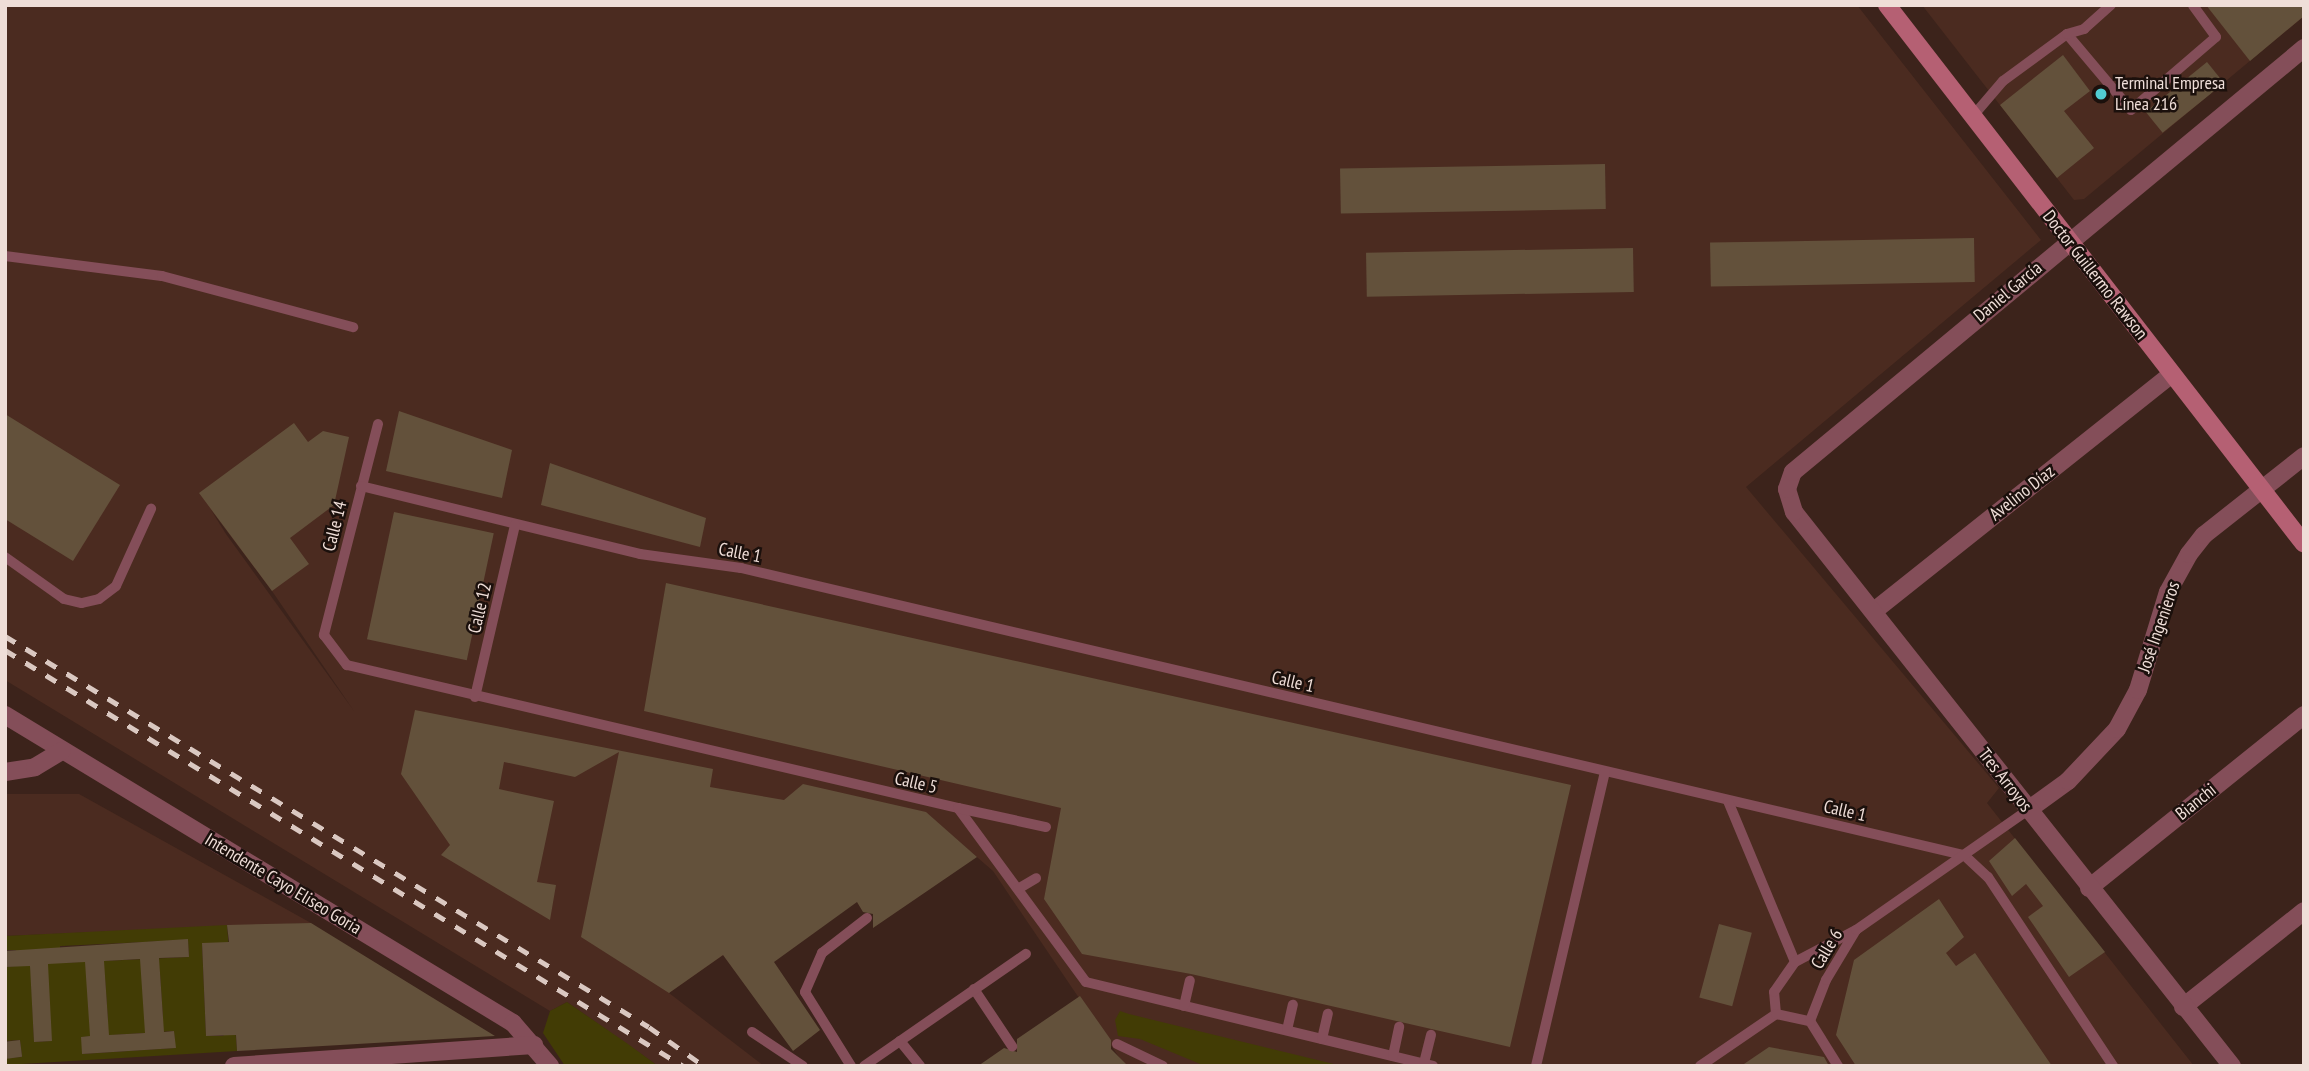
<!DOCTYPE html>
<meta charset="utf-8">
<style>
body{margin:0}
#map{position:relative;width:2309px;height:1071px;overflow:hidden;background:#3c231b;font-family:"PT Sans Narrow",sans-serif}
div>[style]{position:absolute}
.built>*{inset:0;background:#4b2b20}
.green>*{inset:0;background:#423c05}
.building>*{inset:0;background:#63513b;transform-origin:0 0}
.lane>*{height:10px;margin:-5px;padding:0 5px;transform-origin:5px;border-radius:5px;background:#844e59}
.street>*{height:18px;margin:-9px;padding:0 9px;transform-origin:9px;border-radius:9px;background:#844e59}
.secondary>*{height:18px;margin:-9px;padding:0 9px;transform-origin:9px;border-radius:9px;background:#b56073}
.rail>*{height:5px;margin-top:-2.5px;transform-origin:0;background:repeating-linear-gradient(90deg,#dac8c1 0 12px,transparent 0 24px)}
.dots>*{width:19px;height:19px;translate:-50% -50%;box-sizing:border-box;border:4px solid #1b100c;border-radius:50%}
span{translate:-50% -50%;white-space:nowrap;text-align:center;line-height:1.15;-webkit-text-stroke:5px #1b100c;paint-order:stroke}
.poi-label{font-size:18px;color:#efded8}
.left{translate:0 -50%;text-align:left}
.street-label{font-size:18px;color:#efded8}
.frame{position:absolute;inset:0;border:7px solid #efded8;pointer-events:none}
</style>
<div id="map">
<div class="built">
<div style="clip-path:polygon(evenodd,5px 5px,1857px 5px,2041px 240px,1746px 487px,1999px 788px,1987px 803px,2194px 1066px,1125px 1066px,993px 871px,926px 813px,669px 993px,764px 1066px,658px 1066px,567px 1002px,550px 1011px,5px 680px,5px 5px,211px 510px,272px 591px,354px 711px,226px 534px,211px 510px)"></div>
<div style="clip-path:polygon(1922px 5px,2304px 5px,2304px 16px,2084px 199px,2074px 200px)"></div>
<div style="clip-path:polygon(5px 794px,79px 794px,311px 923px,5px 936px)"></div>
</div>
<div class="green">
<div style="clip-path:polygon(evenodd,227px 925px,237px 1051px,5px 1065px,5px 1058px,22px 1057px,20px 1040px,5px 1041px,5px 967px,16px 966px,16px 950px,5px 950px,5px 936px,227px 925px,188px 940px,189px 957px,60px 963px,60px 946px,188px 940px,227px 925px,202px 943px,224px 1035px,223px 1036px,206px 1036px,202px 943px,227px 925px,30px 950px,52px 1041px,51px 1041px,34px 1042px,30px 950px,227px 925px,160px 974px,163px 1018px,145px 1019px,160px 974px,227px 925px,87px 978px,105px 978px,108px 1021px,87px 978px,227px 925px,174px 1031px,175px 1048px,82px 1054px,82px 1037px,174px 1031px)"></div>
<div style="clip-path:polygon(567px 1002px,628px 1044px,658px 1066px,565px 1066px,543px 1033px,550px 1011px)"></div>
<div style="clip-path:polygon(1120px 1011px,1129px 1014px,1342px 1066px,1205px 1066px,1140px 1039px,1118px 1036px,1115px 1020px)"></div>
</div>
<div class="building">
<div style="clip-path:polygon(2206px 5px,2304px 5px,2304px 16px,2250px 61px)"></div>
<div style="clip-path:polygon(2063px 55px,2090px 91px,2064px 111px,2094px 148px,2057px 178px,2000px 105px)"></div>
<div style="left:2207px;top:62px;width:27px;height:79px;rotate:51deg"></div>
<div style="left:1605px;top:164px;width:45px;height:265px;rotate:89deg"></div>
<div style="left:1974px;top:238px;width:44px;height:264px;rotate:89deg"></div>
<div style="left:1633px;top:248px;width:44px;height:267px;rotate:89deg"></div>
<div style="clip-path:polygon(399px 411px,512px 450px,502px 498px,386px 471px)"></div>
<div style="clip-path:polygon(5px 414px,120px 485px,73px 561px,5px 519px)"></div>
<div style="clip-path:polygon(294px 423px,308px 442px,323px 431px,349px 437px,334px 505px,290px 538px,309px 564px,272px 591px,199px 493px)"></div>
<div style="clip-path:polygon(550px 463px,706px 518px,700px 547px,541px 505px)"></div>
<div style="left:394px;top:512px;width:102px;height:130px;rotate:12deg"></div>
<div style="clip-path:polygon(666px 583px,1571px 785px,1510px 1047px,1191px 974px,1082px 954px,1044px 899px,1061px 808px,644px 711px)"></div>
<div style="clip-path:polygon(415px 710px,713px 769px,710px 787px,784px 800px,803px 784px,926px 812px,977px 857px,873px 928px,873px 914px,863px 912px,857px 902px,774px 962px,820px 1030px,793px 1051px,723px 955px,669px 993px,581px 937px,619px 752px,575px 777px,504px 762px,499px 789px,554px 801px,537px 882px,556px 885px,550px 920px,441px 855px,450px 845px,401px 774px)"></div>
<div style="clip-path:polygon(2015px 838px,2105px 952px,2069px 977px,2028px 917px,2043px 906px,2026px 884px,2012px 896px,1989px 861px)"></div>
<div style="clip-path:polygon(1939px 899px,1964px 937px,1946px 953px,1956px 966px,1975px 953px,2052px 1066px,1856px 1066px,1836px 1035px,1854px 960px)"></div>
<div style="clip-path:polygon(311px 923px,420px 990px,495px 1036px,237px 1051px,236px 1035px,206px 1036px,202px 943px,229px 942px,227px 925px)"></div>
<div style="left:1719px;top:924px;width:34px;height:76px;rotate:15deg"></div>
<div style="clip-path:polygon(evenodd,188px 939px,189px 957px,159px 958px,164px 1032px,174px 1031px,176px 1048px,82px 1054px,81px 1037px,90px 1036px,85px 962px,48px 964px,52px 1041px,34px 1042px,30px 966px,5px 967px,5px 951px,188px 939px,140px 959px,145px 1033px,109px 1035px,104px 961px,140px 959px)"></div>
<div style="clip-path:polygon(1080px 996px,1111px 1040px,1111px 1049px,1128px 1066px,978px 1066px,1004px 1048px,1017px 1052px,1017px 1039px)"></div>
<div style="left:20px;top:1040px;width:17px;height:15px;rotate:83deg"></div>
<div style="clip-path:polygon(1769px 1047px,1824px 1057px,1829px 1066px,1741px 1066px)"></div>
</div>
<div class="lane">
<div style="left:2067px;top:34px;width:99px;rotate:49.9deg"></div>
<div style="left:2131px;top:110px;width:112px;rotate:-40.7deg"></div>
<div style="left:2216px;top:37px;width:39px;rotate:-126deg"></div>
<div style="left:1973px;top:116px;width:46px;rotate:-49.4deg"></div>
<div style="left:2003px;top:81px;width:79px;rotate:-36.3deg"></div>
<div style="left:2067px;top:34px;width:18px;rotate:-16deg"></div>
<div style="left:2084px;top:29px;width:36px;rotate:-42deg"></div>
<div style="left:5px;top:256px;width:158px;rotate:7.3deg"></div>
<div style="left:162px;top:276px;width:198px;rotate:15deg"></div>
<div style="left:378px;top:424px;width:218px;rotate:104.4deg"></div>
<div style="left:324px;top:635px;width:38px;rotate:53deg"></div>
<div style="left:347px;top:665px;width:628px;rotate:13.17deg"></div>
<div style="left:958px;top:808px;width:216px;rotate:53.7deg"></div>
<div style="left:1086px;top:982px;width:357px;rotate:13.6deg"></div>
<div style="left:361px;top:486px;width:287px;rotate:13.7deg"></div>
<div style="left:640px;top:554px;width:102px;rotate:7.9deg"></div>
<div style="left:741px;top:568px;width:1256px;rotate:13.21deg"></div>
<div style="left:1964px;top:855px;width:33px;rotate:43deg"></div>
<div style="left:1988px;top:877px;width:227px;rotate:56.5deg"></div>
<div style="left:5px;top:557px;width:72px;rotate:35.4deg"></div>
<div style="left:64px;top:599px;width:18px;rotate:13deg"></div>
<div style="left:82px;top:603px;width:17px;rotate:-13deg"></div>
<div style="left:99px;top:599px;width:21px;rotate:-37deg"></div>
<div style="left:116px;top:586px;width:85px;rotate:-65.6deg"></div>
<div style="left:475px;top:697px;width:177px;rotate:-76.9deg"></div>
<div style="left:1728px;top:801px;width:174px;rotate:67.4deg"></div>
<div style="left:958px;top:808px;width:90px;rotate:12.2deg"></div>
<div style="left:1018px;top:889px;width:21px;rotate:-31deg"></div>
<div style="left:974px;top:989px;width:69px;rotate:56.3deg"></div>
<div style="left:1184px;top:1006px;width:26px;rotate:-77deg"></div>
<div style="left:1776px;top:1014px;width:22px;rotate:-95deg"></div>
<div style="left:1774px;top:992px;width:37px;rotate:-55deg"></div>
<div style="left:1795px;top:962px;width:69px;rotate:-27.7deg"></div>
<div style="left:1810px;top:1021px;width:53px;rotate:58.1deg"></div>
<div style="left:1287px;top:1030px;width:26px;rotate:-77deg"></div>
<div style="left:752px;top:1032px;width:61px;rotate:33.7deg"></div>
<div style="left:1322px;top:1039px;width:26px;rotate:-77deg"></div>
<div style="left:900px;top:1041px;width:32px;rotate:51deg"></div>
<div style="left:1117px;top:1044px;width:51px;rotate:25.6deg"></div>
<div style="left:1393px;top:1056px;width:30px;rotate:-78deg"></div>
<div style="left:1424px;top:1063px;width:29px;rotate:-76deg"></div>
<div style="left:851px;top:1066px;width:87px;rotate:-121.9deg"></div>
<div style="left:805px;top:992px;width:43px;rotate:-66.4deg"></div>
<div style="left:822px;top:953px;width:57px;rotate:-37.9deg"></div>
<div style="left:864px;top:1066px;width:197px;rotate:-34.7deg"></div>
<div style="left:1536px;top:1066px;width:302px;rotate:-76.8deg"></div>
<div style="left:1700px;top:1066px;width:92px;rotate:-34.4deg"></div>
<div style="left:1776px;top:1014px;width:35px;rotate:12deg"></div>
<div style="left:1810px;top:1021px;width:44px;rotate:-68.7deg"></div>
<div style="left:1826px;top:980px;width:58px;rotate:-59deg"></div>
<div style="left:1856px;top:930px;width:210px;rotate:-34.9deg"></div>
</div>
<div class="street">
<div style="left:1874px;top:611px;width:379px;rotate:-38.5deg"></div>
<div style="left:5px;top:715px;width:594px;rotate:31.23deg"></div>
<div style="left:513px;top:1023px;width:57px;rotate:49.3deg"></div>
<div style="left:5px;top:772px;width:30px;rotate:-9deg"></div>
<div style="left:35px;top:767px;width:31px;rotate:-31deg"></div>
<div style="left:2028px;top:810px;width:49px;rotate:-35.9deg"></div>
<div style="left:2068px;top:781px;width:71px;rotate:-46.7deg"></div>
<div style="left:2117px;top:729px;width:44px;rotate:-61.7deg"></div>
<div style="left:2138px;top:690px;width:102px;rotate:-73deg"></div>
<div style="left:2168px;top:592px;width:43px;rotate:-61.1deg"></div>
<div style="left:2189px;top:554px;width:24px;rotate:-52deg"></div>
<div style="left:2204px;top:535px;width:127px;rotate:-38.3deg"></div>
<div style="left:2089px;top:888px;width:276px;rotate:-38.8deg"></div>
<div style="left:2183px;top:1007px;width:154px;rotate:-38.4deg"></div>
<div style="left:234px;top:1066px;width:301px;rotate:-4deg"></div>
<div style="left:2232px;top:1066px;width:706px;rotate:-128.33deg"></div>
<div style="left:1794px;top:512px;width:24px;rotate:-107deg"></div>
<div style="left:1787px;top:489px;width:18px;rotate:-71deg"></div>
<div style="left:1793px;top:472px;width:664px;rotate:-39.68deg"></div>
</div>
<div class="secondary">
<div style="left:1887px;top:5px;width:681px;rotate:52.27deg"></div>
</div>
<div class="rail">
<div style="left:5px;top:636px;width:753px;rotate:31.26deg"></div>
<div style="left:649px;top:1027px;width:67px;rotate:35.3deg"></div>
<div style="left:5px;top:650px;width:795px;rotate:31.53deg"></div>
</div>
<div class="dots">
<div style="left:2101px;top:94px;background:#51ccd2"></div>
</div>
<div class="poi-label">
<span class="left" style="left:2115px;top:94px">Terminal Empresa<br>Línea 216</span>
</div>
<div class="street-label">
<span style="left:2095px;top:275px;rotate:52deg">Doctor Guillermo Rawson</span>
<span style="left:2008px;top:292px;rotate:-40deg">Daniel García</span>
<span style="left:2022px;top:493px;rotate:-38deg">Avelino Díaz</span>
<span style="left:335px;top:526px;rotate:-76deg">Calle 14</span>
<span style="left:740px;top:553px;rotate:11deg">Calle 1</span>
<span style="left:480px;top:608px;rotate:-77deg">Calle 12</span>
<span style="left:2159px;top:627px;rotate:-71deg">José Ingenieros</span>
<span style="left:1293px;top:682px;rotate:13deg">Calle 1</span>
<span style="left:2005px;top:780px;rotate:52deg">Tres Arroyos</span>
<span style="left:916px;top:783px;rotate:13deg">Calle 5</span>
<span style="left:2196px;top:802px;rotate:-39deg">Bianchi</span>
<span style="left:1845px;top:811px;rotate:13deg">Calle 1</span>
<span style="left:283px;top:884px;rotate:31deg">Intendente Cayo Eliseo Goria</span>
<span style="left:1827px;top:949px;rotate:-59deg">Calle 6</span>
</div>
<div class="frame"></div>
</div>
